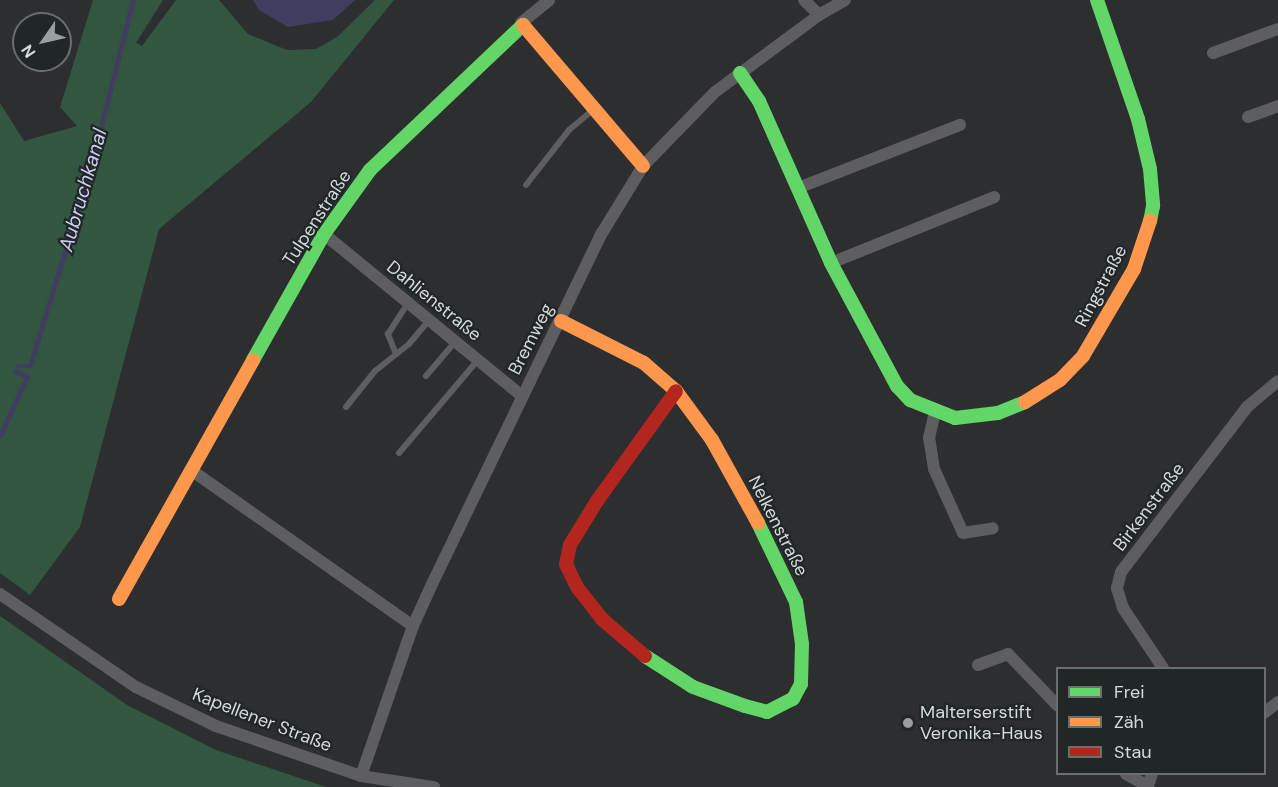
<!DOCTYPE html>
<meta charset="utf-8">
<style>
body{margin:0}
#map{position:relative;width:1278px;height:787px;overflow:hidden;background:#2c2e30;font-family:"DM Sans",sans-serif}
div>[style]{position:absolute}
.green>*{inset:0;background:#325640}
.water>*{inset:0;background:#413d60}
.stream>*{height:4.5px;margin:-2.25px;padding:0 2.25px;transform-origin:2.25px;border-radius:2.25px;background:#413d60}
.lane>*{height:6px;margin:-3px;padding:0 3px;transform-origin:3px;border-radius:3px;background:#5e5e60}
.street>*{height:12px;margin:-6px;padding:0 6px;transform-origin:6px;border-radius:6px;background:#5e5e60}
.fast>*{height:14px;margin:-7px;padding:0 7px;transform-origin:7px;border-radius:7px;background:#63d668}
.slow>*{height:14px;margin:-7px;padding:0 7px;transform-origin:7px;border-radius:7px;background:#ff974d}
.jam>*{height:14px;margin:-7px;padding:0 7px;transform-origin:7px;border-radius:7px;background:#b3261e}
.dots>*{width:16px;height:16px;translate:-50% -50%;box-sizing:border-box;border:3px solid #212627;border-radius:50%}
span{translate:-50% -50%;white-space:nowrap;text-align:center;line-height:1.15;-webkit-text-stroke:4.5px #212627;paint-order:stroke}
.street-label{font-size:18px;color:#d7dadb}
.poi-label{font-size:18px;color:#d7dadb}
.left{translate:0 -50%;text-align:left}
.water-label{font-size:20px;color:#d1cff8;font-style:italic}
.legend{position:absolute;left:1056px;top:667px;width:210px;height:108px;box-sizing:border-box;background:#212627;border:2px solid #6a6e6f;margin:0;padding:8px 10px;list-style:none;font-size:18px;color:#d7dadb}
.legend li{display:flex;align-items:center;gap:12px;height:30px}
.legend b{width:30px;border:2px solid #6a6e6f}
.north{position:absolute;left:12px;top:12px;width:60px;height:60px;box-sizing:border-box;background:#212627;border:2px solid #6a6e6f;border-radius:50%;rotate:236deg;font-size:16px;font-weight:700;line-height:24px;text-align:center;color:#d7dadb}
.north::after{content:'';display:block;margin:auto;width:21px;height:27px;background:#9b9e9f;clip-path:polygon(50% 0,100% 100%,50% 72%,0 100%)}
</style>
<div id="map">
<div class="green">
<div style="clip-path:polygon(93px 0,163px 0,136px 43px,142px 46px,176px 0,219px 0,248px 34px,287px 50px,316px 49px,337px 37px,375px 0,394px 0,311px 102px,159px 229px,80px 527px,30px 595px,0 573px,0 103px,24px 141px,77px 126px,60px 107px)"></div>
<div style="clip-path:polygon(0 616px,127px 705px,216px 750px,326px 787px,0 787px)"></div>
</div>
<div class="water">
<div style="clip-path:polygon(253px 0,355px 0,333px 20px,288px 27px,259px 10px)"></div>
</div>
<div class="stream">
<div style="left:18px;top:366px;width:12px"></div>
<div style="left:30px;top:366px;width:216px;rotate:-73.1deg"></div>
<div style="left:93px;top:159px;width:164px;rotate:-75.9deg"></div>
<div style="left:0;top:436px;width:65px;rotate:-65.4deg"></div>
<div style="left:27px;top:377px;width:12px;rotate:-156deg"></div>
</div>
<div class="lane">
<div style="left:526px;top:185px;width:70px;rotate:-52deg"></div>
<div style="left:569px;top:130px;width:30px;rotate:-40deg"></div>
<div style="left:396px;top:354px;width:22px;rotate:-112deg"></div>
<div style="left:388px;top:334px;width:37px;rotate:-57deg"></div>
<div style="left:426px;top:376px;width:45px;rotate:-49.5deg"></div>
<div style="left:346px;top:407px;width:46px;rotate:-51.1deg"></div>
<div style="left:375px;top:371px;width:43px;rotate:-38.5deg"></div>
<div style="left:409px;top:344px;width:31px;rotate:-50deg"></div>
<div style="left:399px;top:453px;width:122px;rotate:-49.7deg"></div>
</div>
<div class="street">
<div style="left:804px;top:0;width:21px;rotate:45deg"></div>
<div style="left:521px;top:23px;width:36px;rotate:-39deg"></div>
<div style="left:1213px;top:53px;width:69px;rotate:-20.3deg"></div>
<div style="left:1248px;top:117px;width:32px;rotate:-20deg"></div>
<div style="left:798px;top:188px;width:174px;rotate:-21.3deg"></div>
<div style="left:324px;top:234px;width:256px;rotate:39.3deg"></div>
<div style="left:831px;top:263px;width:176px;rotate:-22deg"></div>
<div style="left:935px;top:412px;width:26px;rotate:103deg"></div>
<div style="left:929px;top:437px;width:32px;rotate:81deg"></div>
<div style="left:934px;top:469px;width:70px;rotate:65.6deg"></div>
<div style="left:963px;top:533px;width:30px;rotate:-9deg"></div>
<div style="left:191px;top:470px;width:271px;rotate:35.1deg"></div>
<div style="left:0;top:594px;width:165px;rotate:34.4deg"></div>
<div style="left:136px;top:687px;width:89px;rotate:26deg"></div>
<div style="left:216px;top:726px;width:153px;rotate:19deg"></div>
<div style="left:361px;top:776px;width:74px;rotate:8.6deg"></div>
<div style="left:978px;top:665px;width:32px;rotate:-20deg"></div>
<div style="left:1008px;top:654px;width:72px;rotate:46.1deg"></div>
<div style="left:1163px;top:668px;width:72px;rotate:-123.7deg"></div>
<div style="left:1123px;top:608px;width:21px;rotate:-107deg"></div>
<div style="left:1117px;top:588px;width:16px;rotate:-76deg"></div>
<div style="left:1121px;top:572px;width:208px;rotate:-52.6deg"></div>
<div style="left:1247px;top:407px;width:40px;rotate:-40deg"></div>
<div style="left:1264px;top:713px;width:18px;rotate:-38deg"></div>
<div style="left:1126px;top:774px;width:25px;rotate:29deg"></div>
<div style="left:1148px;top:786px;width:13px;rotate:-72deg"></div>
<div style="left:361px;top:776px;width:159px;rotate:-70.9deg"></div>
<div style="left:413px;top:626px;width:48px;rotate:-65.6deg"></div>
<div style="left:433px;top:582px;width:388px;rotate:-64.2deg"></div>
<div style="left:602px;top:233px;width:79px;rotate:-58.5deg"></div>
<div style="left:643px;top:166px;width:103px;rotate:-45.8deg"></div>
<div style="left:715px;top:92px;width:129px;rotate:-36.5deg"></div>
<div style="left:819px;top:15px;width:30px;rotate:-30deg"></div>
</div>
<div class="fast">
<div style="left:1097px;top:0;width:126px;rotate:71deg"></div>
<div style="left:1138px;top:119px;width:51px;rotate:76.5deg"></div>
<div style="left:1150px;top:169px;width:37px;rotate:85deg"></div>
<div style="left:1153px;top:206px;width:15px;rotate:101deg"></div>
<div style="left:740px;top:73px;width:34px;rotate:56deg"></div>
<div style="left:759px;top:101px;width:177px;rotate:66deg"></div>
<div style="left:831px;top:263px;width:140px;rotate:61.8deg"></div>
<div style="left:897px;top:386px;width:19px;rotate:47deg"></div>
<div style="left:910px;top:400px;width:48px;rotate:21.8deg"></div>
<div style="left:955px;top:418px;width:43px;rotate:-6.6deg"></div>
<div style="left:998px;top:413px;width:29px;rotate:-22deg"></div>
<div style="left:253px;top:360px;width:145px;rotate:-60.6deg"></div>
<div style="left:324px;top:234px;width:79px;rotate:-54.3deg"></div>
<div style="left:370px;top:170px;width:211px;rotate:-43.5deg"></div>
<div style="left:645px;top:656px;width:57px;rotate:32.9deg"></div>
<div style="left:693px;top:687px;width:55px;rotate:20.1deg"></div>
<div style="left:745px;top:706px;width:23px;rotate:15deg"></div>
<div style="left:767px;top:712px;width:29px;rotate:-27deg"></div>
<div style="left:793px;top:699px;width:17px;rotate:-62deg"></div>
<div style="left:801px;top:684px;width:40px;rotate:-88.6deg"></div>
<div style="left:802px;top:644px;width:42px;rotate:-98.1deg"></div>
<div style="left:796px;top:602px;width:88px;rotate:-115.7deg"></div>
</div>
<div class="slow">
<div style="left:523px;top:25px;width:185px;rotate:49.6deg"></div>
<div style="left:561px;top:321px;width:93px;rotate:26.8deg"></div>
<div style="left:644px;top:363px;width:43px;rotate:41.2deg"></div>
<div style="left:676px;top:391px;width:61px;rotate:53.7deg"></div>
<div style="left:712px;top:440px;width:95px;rotate:61deg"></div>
<div style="left:1025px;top:402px;width:41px;rotate:-32.2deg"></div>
<div style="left:1060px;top:380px;width:33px;rotate:-46deg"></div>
<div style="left:1083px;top:356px;width:101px;rotate:-59.6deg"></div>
<div style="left:1134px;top:269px;width:51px;rotate:-71.6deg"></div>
<div style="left:119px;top:599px;width:274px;rotate:-60.7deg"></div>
</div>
<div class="jam">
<div style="left:645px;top:656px;width:57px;rotate:-139.3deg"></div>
<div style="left:602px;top:619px;width:41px;rotate:-128deg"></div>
<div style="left:577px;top:587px;width:25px;rotate:-116deg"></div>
<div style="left:566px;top:564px;width:19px;rotate:-78deg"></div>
<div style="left:570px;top:545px;width:52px;rotate:-58.5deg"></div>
<div style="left:597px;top:501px;width:135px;rotate:-54.3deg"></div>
</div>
<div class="dots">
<div style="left:908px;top:723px;background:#9b9e9f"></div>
</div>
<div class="street-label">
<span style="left:317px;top:218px;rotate:-57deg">Tulpenstraße</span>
<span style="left:1101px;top:286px;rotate:-62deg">Ringstraße</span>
<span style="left:434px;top:301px;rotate:39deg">Dahlienstraße</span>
<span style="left:531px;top:339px;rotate:-63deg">Bremweg</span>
<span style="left:1149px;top:507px;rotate:-53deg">Birkenstraße</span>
<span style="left:778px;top:526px;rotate:63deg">Nelkenstraße</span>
<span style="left:262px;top:720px;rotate:21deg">Kapellener Straße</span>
</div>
<div class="poi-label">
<span class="left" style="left:920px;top:723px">Malterserstift<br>Veronika-Haus</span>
</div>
<div class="water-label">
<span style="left:83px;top:190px;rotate:-74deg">Aubruchkanal</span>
</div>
<ul class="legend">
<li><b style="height:8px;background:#63d668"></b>Frei</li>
<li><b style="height:8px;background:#ff974d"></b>Zäh</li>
<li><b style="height:8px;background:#b3261e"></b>Stau</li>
</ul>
<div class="north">N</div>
</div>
